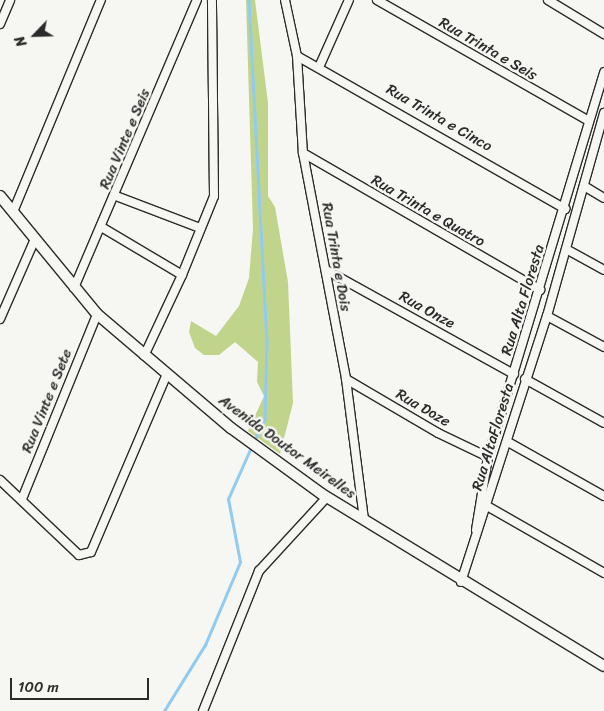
<!DOCTYPE html>
<style>
body{margin:0}
#map{position:relative;width:604px;height:711px;overflow:hidden;background:#f6f6f2;font-family:Sriracha,sans-serif}
div>[style]{position:absolute}
.green>*{inset:0;background:#c0d58b}
.stream>*{height:2.5px;margin:-1.25px;padding:0 1.25px;transform-origin:1.25px;border-radius:1.25px;background:#91cbf1}
.roads{filter:drop-shadow(1px 0 #2b2b2b) drop-shadow(-1px 0 #2b2b2b) drop-shadow(0 1px #2b2b2b) drop-shadow(0 -1px #2b2b2b)}
.street>*{height:8px;margin:-4px;padding:0 4px;transform-origin:4px;border-radius:4px;background:#f6f6f2}
.secondary>*{height:10px;margin:-5px;padding:0 5px;transform-origin:5px;border-radius:5px;background:#f6f6f2}
span{translate:-50% -50%;white-space:nowrap;text-align:center;line-height:1.15;-webkit-text-stroke:5px #f6f6f2;paint-order:stroke}
.street-label{font-size:15px;color:#2b2b2b}
.north{position:absolute;left:10px;top:10px;width:50px;height:50px;-webkit-text-stroke:4px #f6f6f2;paint-order:stroke;rotate:246deg;font-size:14px;font-weight:700;line-height:20px;text-align:center;color:#2b2b2b}
.north::after{content:'';display:block;margin:auto;width:18px;height:22px;background:#2b2b2b;clip-path:polygon(50% 0,100% 100%,50% 72%,0 100%)}
.scale{position:absolute;left:10px;top:678px;width:139px;height:22px;box-sizing:border-box;border:2px solid #2b2b2b;border-top:0;padding-left:6px;font-size:15px;line-height:18px;white-space:nowrap;color:#2b2b2b;-webkit-text-stroke:4px #f6f6f2;paint-order:stroke}
</style>
<div id="map">
<div class="green">
<div style="clip-path:polygon(246px 0,255px 0,268px 103px,268px 196px,275px 207px,288px 282px,293px 403px,280px 454px,248px 431px,264px 396px,257px 382px,258px 362px,235px 342px,219px 355px,204px 355px,195px 348px,189px 332px,191px 321px,216px 336px,239px 306px,249px 278px,253px 229px)"></div>
</div>
<div class="stream">
<div style="left:249px;top:0;width:342px;rotate:87deg"></div>
<div style="left:267px;top:342px;width:77px;rotate:91.5deg"></div>
<div style="left:265px;top:419px;width:23px;rotate:115deg"></div>
<div style="left:164px;top:711px;width:78px;rotate:-58.2deg"></div>
<div style="left:205px;top:645px;width:90px;rotate:-67.1deg"></div>
<div style="left:240px;top:562px;width:64px;rotate:-100.8deg"></div>
<div style="left:228px;top:499px;width:59px;rotate:-66deg"></div>
</div>
<div class="roads">
<div class="street">
<div style="left:285px;top:0;width:57px;rotate:77.9deg"></div>
<div style="left:297px;top:56px;width:97px;rotate:86.5deg"></div>
<div style="left:303px;top:153px;width:230px;rotate:79.2deg"></div>
<div style="left:346px;top:379px;width:142px;rotate:82.7deg"></div>
<div style="left:377px;top:0;width:242px;rotate:29.7deg"></div>
<div style="left:548px;top:0;width:66px;rotate:31.3deg"></div>
<div style="left:0;top:24px;width:26px;rotate:-67deg"></div>
<div style="left:297px;top:56px;width:309px;rotate:29.7deg"></div>
<div style="left:320px;top:65px;width:71px;rotate:-66deg"></div>
<div style="left:303px;top:153px;width:274px;rotate:30deg"></div>
<div style="left:584px;top:186px;width:23px;rotate:31deg"></div>
<div style="left:116px;top:196px;width:90px;rotate:20.9deg"></div>
<div style="left:13px;top:212px;width:230px;rotate:-67.5deg"></div>
<div style="left:103px;top:228px;width:92px;rotate:30.7deg"></div>
<div style="left:182px;top:275px;width:89px;rotate:115.1deg"></div>
<div style="left:566px;top:249px;width:43px;rotate:28.9deg"></div>
<div style="left:326px;top:270px;width:215px;rotate:29deg"></div>
<div style="left:182px;top:275px;width:85px;rotate:-67.9deg"></div>
<div style="left:214px;top:196px;width:196px;rotate:-90.6deg"></div>
<div style="left:74px;top:288px;width:313px;rotate:-66.9deg"></div>
<div style="left:547px;top:316px;width:65px;rotate:28.5deg"></div>
<div style="left:0;top:319px;width:87px;rotate:-66.4deg"></div>
<div style="left:346px;top:379px;width:107px;rotate:30.4deg"></div>
<div style="left:438px;top:433px;width:55px;rotate:25.6deg"></div>
<div style="left:525px;top:379px;width:90px;rotate:29.1deg"></div>
<div style="left:508px;top:442px;width:110px;rotate:29.4deg"></div>
<div style="left:0;top:480px;width:109px;rotate:43.5deg"></div>
<div style="left:79px;top:555px;width:12px;rotate:-14deg"></div>
<div style="left:91px;top:552px;width:191px;rotate:-66.9deg"></div>
<div style="left:22px;top:499px;width:200px;rotate:-67.9deg"></div>
<div style="left:487px;top:506px;width:135px;rotate:29.8deg"></div>
<div style="left:476px;top:530px;width:74px;rotate:-80.7deg"></div>
<div style="left:488px;top:457px;width:402px;rotate:-73.2deg"></div>
<div style="left:461px;top:582px;width:280px;rotate:-72.1deg"></div>
<div style="left:547px;top:316px;width:211px;rotate:-74.3deg"></div>
<div style="left:203px;top:711px;width:151px;rotate:-68.2deg"></div>
<div style="left:259px;top:571px;width:100px;rotate:-47.4deg"></div>
</div>
<div class="secondary">
<div style="left:0;top:196px;width:153px;rotate:50.6deg"></div>
<div style="left:97px;top:314px;width:176px;rotate:40.4deg"></div>
<div style="left:231px;top:428px;width:112px;rotate:36deg"></div>
<div style="left:322px;top:494px;width:330px;rotate:31.4deg"></div>
</div>
</div>
<div class="street-label">
<span style="left:488px;top:49px;rotate:30deg">Rua Trinta e Seis</span>
<span style="left:439px;top:118px;rotate:30deg">Rua Trinta e Cinco</span>
<span style="left:125px;top:139px;rotate:-67deg">Rua Vinte e Seis</span>
<span style="left:428px;top:211px;rotate:30deg">Rua Trinta e Quatro</span>
<span style="left:336px;top:257px;rotate:80deg">Rua Trinta e Dois</span>
<span style="left:523px;top:300px;rotate:-73deg">Rua Alta Floresta</span>
<span style="left:427px;top:310px;rotate:29deg">Rua Onze</span>
<span style="left:47px;top:401px;rotate:-68deg">Rua Vinte e Sete</span>
<span style="left:423px;top:408px;rotate:30deg">Rua Doze</span>
<span style="left:493px;top:437px;rotate:-73deg">Rua AltaFloresta</span>
<span style="left:287px;top:447px;rotate:36deg">Avenida Doutor Meirelles</span>
</div>
<div class="north">N</div>
<div class="scale">100 m</div>
</div>
